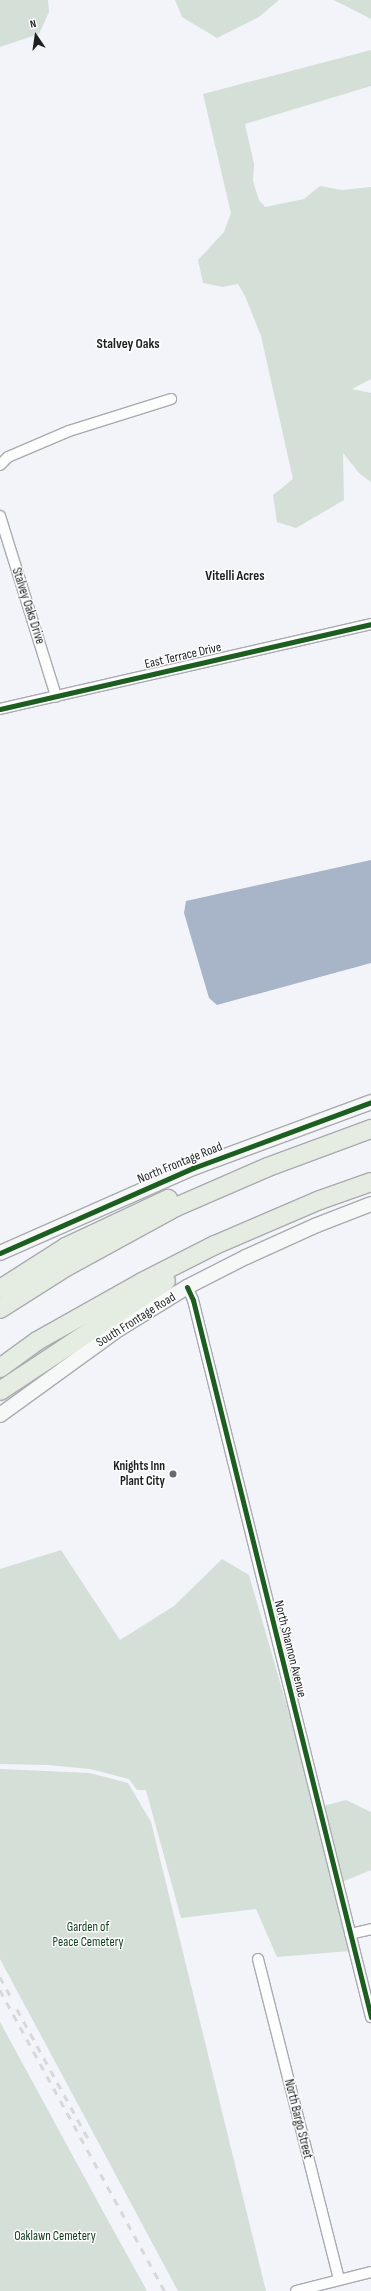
<!DOCTYPE html>
<style>
body{margin:0}
#map{position:relative;width:371px;height:2291px;overflow:hidden;background:#f2f4fa;font-family:"Sofia Sans Condensed",sans-serif}
div>[style]{position:absolute}
.green>*{inset:0;background:#d3dfd7}
.water>*{inset:0;background:#a8b4c8}
.roads{filter:drop-shadow(1px 0 #a9abaf) drop-shadow(-1px 0 #a9abaf) drop-shadow(0 1px #a9abaf) drop-shadow(0 -1px #a9abaf)}
.street>*{height:10px;margin:-5px;padding:0 5px;transform-origin:5px;border-radius:5px;background:#fdfdfe}
.secondary>*{height:14px;margin:-7px;padding:0 7px;transform-origin:7px;border-radius:7px;background:#f6f8f7}
.highway>*{height:18px;margin:-9px;padding:0 9px;transform-origin:9px;border-radius:9px;background:#e5ede3}
.rail>*{height:2.5px;margin-top:-1.25px;transform-origin:0;background:repeating-linear-gradient(90deg,#d7d8da 0 7px,transparent 0 14px)}
.cycleway>*{height:5px;margin:-2.5px;padding:0 2.5px;transform-origin:2.5px;border-radius:2.5px;background:#1b5e20}
.dots>*{width:11px;height:11px;translate:-50% -50%;box-sizing:border-box;border:2px solid #fff;border-radius:50%}
span{translate:-50% -50%;white-space:nowrap;text-align:center;line-height:1.15;-webkit-text-stroke:3px #fff;paint-order:stroke}
.street-label{font-size:13px;color:#1f2024}
.poi-label{font-size:13px;color:#1f2024;font-weight:700}
.right{translate:-100% -50%;text-align:right}
.park-label{font-size:13px;color:#0e3a1a}
.neighbourhood-label{font-size:14px;color:#1f2024;font-weight:700}
.north{position:absolute;left:16px;top:16px;width:40px;height:40px;-webkit-text-stroke:3px #fff;paint-order:stroke;rotate:347deg;font-size:11px;font-weight:700;line-height:16px;text-align:center;color:#1f2024}
.north::after{content:'';display:block;margin:auto;width:14px;height:18px;background:#1f2024;clip-path:polygon(50% 0,100% 100%,50% 72%,0 100%)}
</style>
<div id="map">
<div class="green">
<div style="clip-path:polygon(0 0,48px 0,49px 12px,39px 34px,0 47px)"></div>
<div style="clip-path:polygon(175px 0,279px 0,259px 17px,217px 38px,182px 17px)"></div>
<div style="clip-path:polygon(333px 0,371px 0,371px 19px,344px 5px)"></div>
<div style="clip-path:polygon(371px 50px,371px 86px,245px 124px,254px 164px,253px 181px,259px 200px,265px 207px,304px 199px,320px 186px,342px 190px,371px 187px,371px 379px,352px 389px,371px 393px,371px 482px,359px 473px,343px 453px,344px 500px,296px 528px,277px 522px,273px 495px,293px 479px,261px 336px,245px 296px,238px 284px,223px 287px,203px 283px,198px 260px,224px 232px,231px 213px,203px 94px)"></div>
<div style="clip-path:polygon(61px 1550px,120px 1640px,174px 1606px,222px 1559px,249px 1575px,299px 1748px,350px 1951px,277px 1957px,256px 1909px,181px 1918px,146px 1790px,137px 1790px,129px 1779px,90px 1769px,48px 1765px,0 1764px,0 1569px)"></div>
<div style="clip-path:polygon(0 1769px,90px 1773px,128px 1783px,151px 1822px,266px 2291px,178px 2291px,0 1959px)"></div>
<div style="clip-path:polygon(346px 1800px,371px 1812px,371px 1870px,342px 1882px,323px 1806px)"></div>
<div style="clip-path:polygon(0 2022px,99px 2204px,147px 2291px,0 2291px)"></div>
</div>
<div class="water">
<div style="clip-path:polygon(371px 860px,371px 963px,217px 1005px,209px 998px,184px 913px,186px 901px)"></div>
</div>
<div class="roads">
<div class="street">
<div style="left:0;top:465px;width:11px;rotate:-45deg"></div>
<div style="left:8px;top:457px;width:66px;rotate:-23.1deg"></div>
<div style="left:69px;top:431px;width:107px;rotate:-17.4deg"></div>
<div style="left:0;top:516px;width:189px;rotate:72.7deg"></div>
<div style="left:0;top:709px;width:381px;rotate:-12.9deg"></div>
<div style="left:187px;top:1287px;width:14px;rotate:65deg"></div>
<div style="left:193px;top:1300px;width:739px;rotate:76.06deg"></div>
<div style="left:350px;top:1934px;width:22px;rotate:-13deg"></div>
<div style="left:258px;top:1959px;width:330px;rotate:75.8deg"></div>
<div style="left:296px;top:2291px;width:77px;rotate:-14.2deg"></div>
</div>
<div class="secondary">
<div style="left:0;top:1253px;width:211px;rotate:-23.8deg"></div>
<div style="left:193px;top:1168px;width:190px;rotate:-20.3deg"></div>
<div style="left:0;top:1415px;width:147px;rotate:-35.9deg"></div>
<div style="left:119px;top:1329px;width:80px;rotate:-31.7deg"></div>
<div style="left:187px;top:1287px;width:66px;rotate:-27deg"></div>
<div style="left:246px;top:1257px;width:78px;rotate:-24.3deg"></div>
<div style="left:317px;top:1225px;width:58px;rotate:-21.3deg"></div>
</div>
<div class="highway">
<div style="left:0;top:1289px;width:78px;rotate:-32.5deg"></div>
<div style="left:66px;top:1247px;width:113px;rotate:-25.2deg"></div>
<div style="left:0;top:1309px;width:78px;rotate:-32.5deg"></div>
<div style="left:66px;top:1267px;width:125px;rotate:-28.6deg"></div>
<div style="left:176px;top:1207px;width:100px;rotate:-23.5deg"></div>
<div style="left:268px;top:1167px;width:110px;rotate:-20.3deg"></div>
<div style="left:0;top:1368px;width:46px;rotate:-36.1deg"></div>
<div style="left:37px;top:1341px;width:120px;rotate:-29.3deg"></div>
<div style="left:142px;top:1282px;width:82px;rotate:-26.9deg"></div>
<div style="left:215px;top:1245px;width:114px;rotate:-23.2deg"></div>
<div style="left:320px;top:1200px;width:54px;rotate:-19.4deg"></div>
<div style="left:0;top:1391px;width:199px;rotate:-33.5deg"></div>
</div>
</div>
<div class="rail">
<div style="left:0;top:1977px;width:21px;rotate:61deg"></div>
<div style="left:0;top:1990px;width:343px;rotate:61.3deg"></div>
<div style="left:17px;top:2009px;width:152px;rotate:61.2deg"></div>
</div>
<div class="cycleway">
<div style="left:0;top:709px;width:381px;rotate:-12.9deg"></div>
<div style="left:0;top:1253px;width:211px;rotate:-23.8deg"></div>
<div style="left:193px;top:1168px;width:190px;rotate:-20.3deg"></div>
<div style="left:187px;top:1287px;width:14px;rotate:65deg"></div>
<div style="left:193px;top:1300px;width:739px;rotate:76.06deg"></div>
</div>
<div class="dots">
<div style="left:173px;top:1474px;background:#696a6f"></div>
</div>
<div class="street-label">
<span style="left:28px;top:606px;rotate:72deg">Stalvey Oaks Drive</span>
<span style="left:183px;top:656px;rotate:-13deg">East Terrace Drive</span>
<span style="left:180px;top:1163px;rotate:-22deg">North Frontage Road</span>
<span style="left:136px;top:1320px;rotate:-32deg">South Frontage Road</span>
<span style="left:290px;top:1649px;rotate:76deg">North Shannon Avenue</span>
<span style="left:298px;top:2119px;rotate:76deg">North Bargo Street</span>
</div>
<div class="poi-label">
<span class="right" style="left:165px;top:1474px">Knights Inn<br>Plant City</span>
</div>
<div class="park-label">
<span style="left:88px;top:1935px">Garden of<br>Peace Cemetery</span>
<span style="left:55px;top:2236px">Oaklawn Cemetery</span>
</div>
<div class="neighbourhood-label">
<span style="left:128px;top:344px">Stalvey Oaks</span>
<span style="left:235px;top:576px">Vitelli Acres</span>
</div>
<div class="north">N</div>
</div>
